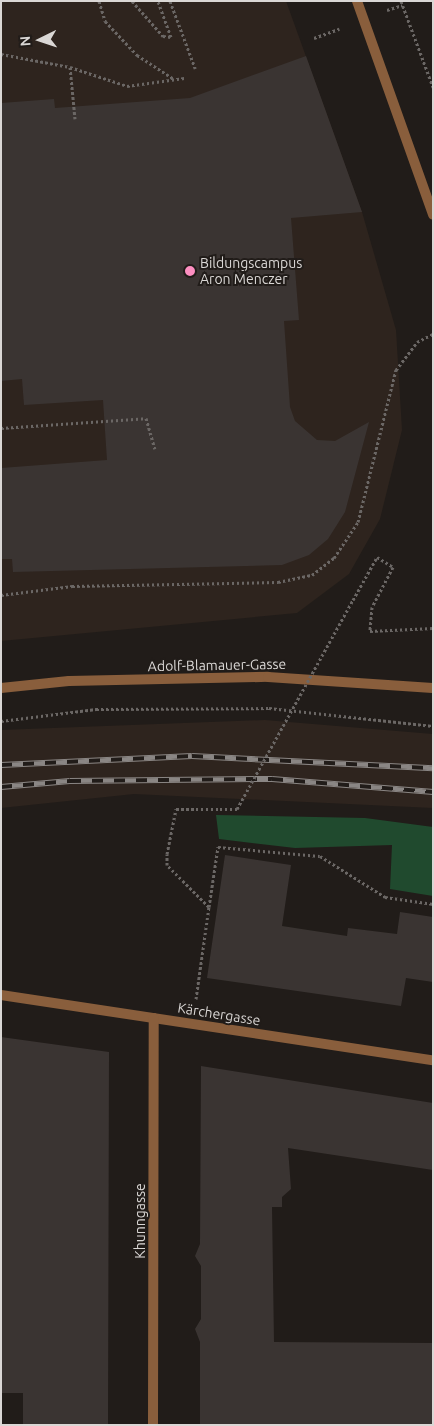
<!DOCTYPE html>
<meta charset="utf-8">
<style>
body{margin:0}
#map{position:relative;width:434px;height:1426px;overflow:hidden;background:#211c19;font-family:Ubuntu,sans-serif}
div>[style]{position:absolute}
.built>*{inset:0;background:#2e241e}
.green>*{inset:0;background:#204a2e}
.building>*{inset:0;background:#3a3432}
.path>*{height:3px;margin-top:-1.5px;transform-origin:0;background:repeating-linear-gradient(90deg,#6b6765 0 2.5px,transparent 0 5px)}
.minor>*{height:10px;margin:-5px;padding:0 5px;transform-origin:5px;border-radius:5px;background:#895e3c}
.tertiary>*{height:10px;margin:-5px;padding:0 5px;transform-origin:5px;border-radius:5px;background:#895e3c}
.rail>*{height:5.5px;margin-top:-2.75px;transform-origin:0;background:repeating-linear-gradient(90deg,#211c19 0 11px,#8a8684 0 22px);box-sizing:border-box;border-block:1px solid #8a8684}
.path-bridge>*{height:3px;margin-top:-1.5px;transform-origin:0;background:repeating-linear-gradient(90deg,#6b6765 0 2.5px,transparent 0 5px)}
.dots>*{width:14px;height:14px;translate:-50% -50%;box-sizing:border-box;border:2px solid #211c19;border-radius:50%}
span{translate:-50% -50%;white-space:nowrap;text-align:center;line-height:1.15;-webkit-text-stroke:4px #211c19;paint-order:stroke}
.poi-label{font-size:14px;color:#dad7d5}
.left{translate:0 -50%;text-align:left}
.street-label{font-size:14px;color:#dad7d5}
.frame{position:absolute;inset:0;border:2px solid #dad7d5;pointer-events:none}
.north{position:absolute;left:15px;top:15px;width:50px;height:50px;-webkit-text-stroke:4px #211c19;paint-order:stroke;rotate:266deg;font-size:14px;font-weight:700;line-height:20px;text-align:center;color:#dad7d5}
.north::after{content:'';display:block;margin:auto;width:18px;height:22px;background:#dad7d5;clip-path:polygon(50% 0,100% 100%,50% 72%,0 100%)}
</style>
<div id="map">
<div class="built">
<div style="clip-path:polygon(1px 1px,286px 1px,362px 212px,396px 330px,402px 430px,380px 519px,349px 574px,297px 613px,1px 641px)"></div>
<div style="clip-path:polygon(265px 720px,433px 734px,433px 808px,134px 794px,1px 808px,1px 730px)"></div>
</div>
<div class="green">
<div style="clip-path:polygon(216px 815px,365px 818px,433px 827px,433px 896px,390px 889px,392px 845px,295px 848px,219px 839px)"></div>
</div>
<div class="building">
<div style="clip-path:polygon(306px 56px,362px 212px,291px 218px,299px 320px,284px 321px,290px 407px,295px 421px,317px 440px,335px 441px,369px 422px,345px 512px,328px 539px,309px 555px,282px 565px,13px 572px,12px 559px,1px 559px,1px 468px,107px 460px,103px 400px,24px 405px,22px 379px,1px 381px,1px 103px,54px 99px,55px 108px,190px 98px)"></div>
<div style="clip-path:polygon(225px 855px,291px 865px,282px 926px,347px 936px,348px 928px,397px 934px,400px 912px,433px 917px,433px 982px,406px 978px,401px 1006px,207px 978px)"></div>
<div style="clip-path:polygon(1px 1037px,109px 1052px,108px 1425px,23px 1425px,23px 1393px,1px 1393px)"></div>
<div style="clip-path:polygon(201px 1066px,433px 1103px,433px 1170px,288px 1148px,291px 1189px,282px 1197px,282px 1207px,272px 1207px,274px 1342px,433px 1343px,433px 1425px,200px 1425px,200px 1342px,195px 1329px,201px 1319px,201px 1266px,195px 1256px,200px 1244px)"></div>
</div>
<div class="path">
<div style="left:99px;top:1px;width:21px;rotate:73deg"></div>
<div style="left:105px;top:21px;width:47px;rotate:46.7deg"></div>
<div style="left:137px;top:55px;width:44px;rotate:33deg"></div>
<div style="left:132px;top:1px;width:47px;rotate:48.5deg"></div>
<div style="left:163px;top:36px;width:8px;rotate:7deg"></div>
<div style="left:171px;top:37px;width:38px;rotate:-110deg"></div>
<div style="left:170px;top:1px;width:72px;rotate:69.5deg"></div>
<div style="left:401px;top:1px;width:92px;rotate:69.6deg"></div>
<div style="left:387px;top:10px;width:16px;rotate:-18deg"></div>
<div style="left:314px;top:38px;width:27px;rotate:-20deg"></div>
<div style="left:1px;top:54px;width:70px;rotate:10.7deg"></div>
<div style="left:70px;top:67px;width:60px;rotate:18.4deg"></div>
<div style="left:127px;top:86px;width:58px;rotate:-8deg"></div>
<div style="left:70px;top:67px;width:52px;rotate:84.5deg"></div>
<div style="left:1px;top:428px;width:145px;rotate:-3.9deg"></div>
<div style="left:146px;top:418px;width:32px;rotate:74deg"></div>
<div style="left:1px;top:595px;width:72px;rotate:-7.2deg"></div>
<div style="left:72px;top:586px;width:206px;rotate:-1.1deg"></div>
<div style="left:278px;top:582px;width:35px;rotate:-12deg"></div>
<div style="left:312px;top:575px;width:28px;rotate:-38deg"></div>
<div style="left:334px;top:558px;width:43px;rotate:-56.3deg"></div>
<div style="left:358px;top:522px;width:157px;rotate:-76deg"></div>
<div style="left:396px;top:370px;width:35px;rotate:-53deg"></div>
<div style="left:417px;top:342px;width:18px;rotate:-27deg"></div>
<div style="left:353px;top:600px;width:49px;rotate:-60.8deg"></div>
<div style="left:377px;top:557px;width:19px;rotate:32deg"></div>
<div style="left:393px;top:567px;width:45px;rotate:117.7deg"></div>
<div style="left:372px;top:607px;width:24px;rotate:95deg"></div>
<div style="left:370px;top:631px;width:63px;rotate:-2.7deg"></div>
<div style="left:1px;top:721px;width:96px;rotate:-7.2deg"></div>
<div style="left:96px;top:709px;width:173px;rotate:-0.3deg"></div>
<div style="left:269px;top:708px;width:165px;rotate:6.3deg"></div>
<div style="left:209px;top:907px;width:61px;rotate:-81.5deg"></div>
<div style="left:218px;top:847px;width:102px;rotate:5deg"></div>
<div style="left:320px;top:856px;width:77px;rotate:32.2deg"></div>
<div style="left:385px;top:897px;width:49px;rotate:8.3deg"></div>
<div style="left:196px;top:999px;width:93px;rotate:-82deg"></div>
<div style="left:209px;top:907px;width:59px;rotate:-135deg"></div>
<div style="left:167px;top:865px;width:11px;rotate:-90deg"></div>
<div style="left:167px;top:854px;width:46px;rotate:-78.7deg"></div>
<div style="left:176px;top:809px;width:44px"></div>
</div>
<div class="minor">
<div style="left:357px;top:1px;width:227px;rotate:70.4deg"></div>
<div style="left:1px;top:995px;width:437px;rotate:8.6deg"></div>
<div style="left:153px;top:1425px;width:407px;rotate:-89.9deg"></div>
</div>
<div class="tertiary">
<div style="left:1px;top:688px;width:68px;rotate:-5.9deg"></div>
<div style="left:69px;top:681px;width:199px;rotate:-1.2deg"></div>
<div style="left:268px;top:677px;width:165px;rotate:3.8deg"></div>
</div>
<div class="rail">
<div style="left:1px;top:765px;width:191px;rotate:-2.7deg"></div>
<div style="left:192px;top:756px;width:241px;rotate:2.9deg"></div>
<div style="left:1px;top:787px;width:69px;rotate:-5deg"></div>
<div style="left:70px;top:781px;width:202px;rotate:-0.6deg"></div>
<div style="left:272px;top:779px;width:162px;rotate:4.6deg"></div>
</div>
<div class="path-bridge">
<div style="left:220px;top:809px;width:17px"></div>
<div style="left:237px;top:809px;width:239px;rotate:-61deg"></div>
</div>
<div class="dots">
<div style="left:190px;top:271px;background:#fd8fc1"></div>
</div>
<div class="poi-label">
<span class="left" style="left:200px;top:271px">Bildungscampus<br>Aron Menczer</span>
</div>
<div class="street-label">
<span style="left:217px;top:665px;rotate:-1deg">Adolf-Blamauer-Gasse</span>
<span style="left:219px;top:1014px;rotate:9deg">Kärchergasse</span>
<span style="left:140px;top:1221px;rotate:-90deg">Khunngasse</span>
</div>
<div class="frame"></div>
<div class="north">N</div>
</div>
